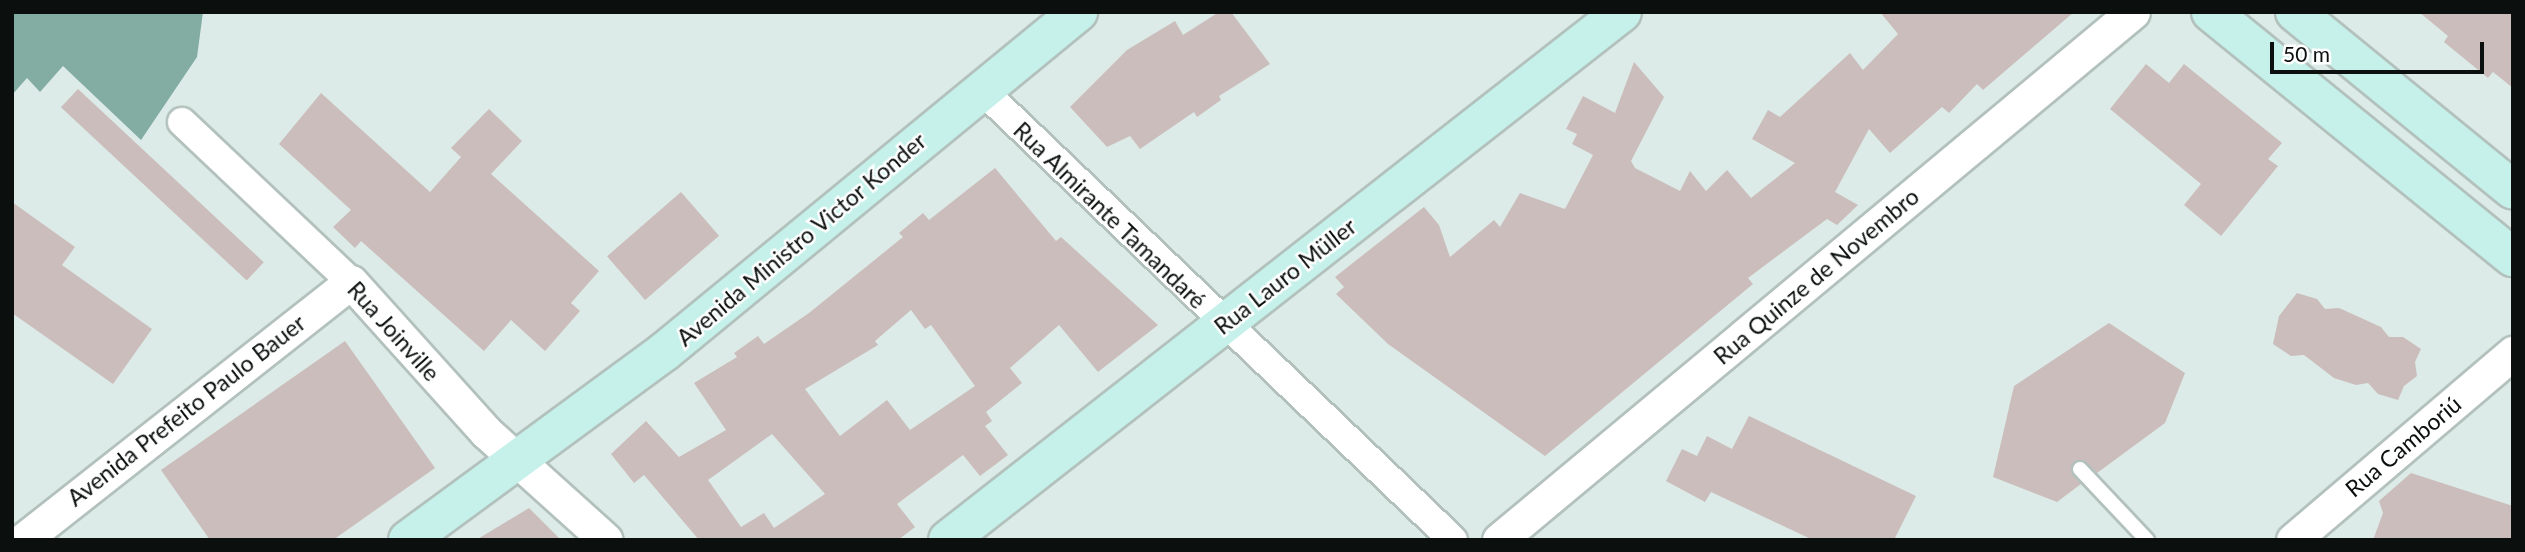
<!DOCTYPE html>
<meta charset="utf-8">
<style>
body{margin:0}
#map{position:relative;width:2525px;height:552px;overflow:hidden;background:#dcebe7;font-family:Lato,sans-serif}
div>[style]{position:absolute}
.water>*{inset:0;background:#83aca3}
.building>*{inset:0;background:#cbbdbc;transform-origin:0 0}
.roads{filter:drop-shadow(2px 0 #b3c1bd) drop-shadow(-2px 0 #b3c1bd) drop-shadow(0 2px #b3c1bd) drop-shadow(0 -2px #b3c1bd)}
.service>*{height:14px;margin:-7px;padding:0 7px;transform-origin:7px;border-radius:7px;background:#fff}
.minor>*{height:28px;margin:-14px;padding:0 14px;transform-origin:14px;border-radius:14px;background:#fff}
.tertiary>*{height:33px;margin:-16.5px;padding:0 16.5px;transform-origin:16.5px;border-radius:16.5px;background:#fff}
.secondary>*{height:38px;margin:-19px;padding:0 19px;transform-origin:19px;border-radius:19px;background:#c5f1ea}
span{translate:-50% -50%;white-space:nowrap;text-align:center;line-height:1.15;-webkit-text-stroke:5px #fff;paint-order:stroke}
.street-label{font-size:23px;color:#0b100f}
.frame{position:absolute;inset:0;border:14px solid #0b100f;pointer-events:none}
.scale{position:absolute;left:2270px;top:42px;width:214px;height:32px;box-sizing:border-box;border:4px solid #0b100f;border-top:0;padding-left:9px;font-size:21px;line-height:24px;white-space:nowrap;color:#0b100f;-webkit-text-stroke:5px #fff;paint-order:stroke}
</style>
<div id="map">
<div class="water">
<div style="clip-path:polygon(12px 12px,203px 12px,197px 57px,141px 140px,63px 66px,40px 92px,27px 78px,12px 95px)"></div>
</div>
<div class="building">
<div style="clip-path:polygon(1219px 12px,1231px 12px,1270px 64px,1219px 96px,1221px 100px,1197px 117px,1194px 112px,1140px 149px,1130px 136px,1107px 147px,1070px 107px,1127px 50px,1175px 21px,1183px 35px)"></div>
<div style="clip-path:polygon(1880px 12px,2074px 12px,1983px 90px,1977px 84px,1949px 113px,1942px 107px,1890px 153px,1869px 129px,1835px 192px,1858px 205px,1837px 225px,1827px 219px,1748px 278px,1753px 284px,1545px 456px,1388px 344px,1336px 294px,1344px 287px,1335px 277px,1424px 207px,1439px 225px,1450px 257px,1494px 220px,1500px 227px,1520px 193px,1565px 209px,1593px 155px,1572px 144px,1577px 134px,1566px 129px,1583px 96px,1615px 113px,1634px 62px,1664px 97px,1631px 161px,1635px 168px,1680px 191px,1690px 171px,1706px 191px,1727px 170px,1751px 198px,1795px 163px,1752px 139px,1768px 110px,1780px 117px,1850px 53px,1863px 70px,1898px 34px)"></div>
<div style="clip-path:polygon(2419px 12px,2513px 12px,2513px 88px,2493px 72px,2488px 78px,2444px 42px,2448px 36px)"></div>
<div style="clip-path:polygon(2146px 64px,2169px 83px,2184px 64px,2282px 143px,2268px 159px,2278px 166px,2221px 236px,2184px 205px,2201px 184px,2110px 109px)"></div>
<div style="left:78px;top:89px;width:254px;height:25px;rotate:43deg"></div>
<div style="clip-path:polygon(321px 93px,430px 192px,461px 157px,451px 148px,489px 109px,522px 141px,491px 174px,599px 271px,571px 303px,580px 311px,545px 351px,511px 320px,484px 351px,361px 241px,355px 248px,333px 227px,351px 210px,279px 144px)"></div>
<div style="clip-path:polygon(evenodd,995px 168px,1056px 241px,1061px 237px,1158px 325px,1098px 372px,1059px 325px,1010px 368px,1022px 383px,986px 412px,992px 421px,985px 426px,1008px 455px,980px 476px,963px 455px,897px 504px,915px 527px,898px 540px,699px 540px,644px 475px,634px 483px,611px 454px,646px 421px,679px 457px,726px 430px,694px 383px,737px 357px,734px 353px,758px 336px,764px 344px,809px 313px,903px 237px,899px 233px,923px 213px,929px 220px,995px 168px,911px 310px,925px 329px,931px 325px,975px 386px,910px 430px,887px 400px,840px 436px,805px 389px,878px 345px,875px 341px,911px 310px,995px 168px,772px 434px,825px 494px,774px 528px,764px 513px,741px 527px,708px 480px,772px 434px)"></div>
<div style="left:681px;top:192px;width:58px;height:98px;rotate:49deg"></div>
<div style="clip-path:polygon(12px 202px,75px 247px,62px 265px,152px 329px,113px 384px,12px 313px)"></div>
<div style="clip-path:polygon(2297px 293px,2317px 299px,2325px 309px,2339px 308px,2359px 317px,2381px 327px,2389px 337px,2403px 337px,2421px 349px,2415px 362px,2417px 376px,2404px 386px,2398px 400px,2378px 394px,2368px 383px,2356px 385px,2334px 378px,2304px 355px,2291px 356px,2273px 344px,2279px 316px)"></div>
<div style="clip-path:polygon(2109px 323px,2185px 373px,2165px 423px,2097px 473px,2083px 460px,2074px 462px,2071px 472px,2081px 484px,2057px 502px,1993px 477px,2014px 386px)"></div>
<div style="clip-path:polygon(345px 341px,435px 468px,333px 540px,210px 540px,161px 470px)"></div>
<div style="clip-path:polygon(1749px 416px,1916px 496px,1894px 540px,1813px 540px,1711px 492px,1705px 502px,1666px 481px,1682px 449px,1697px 456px,1707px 436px,1732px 449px)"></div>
<div style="clip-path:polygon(2411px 473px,2513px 506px,2513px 540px,2373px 540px,2383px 513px,2379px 501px)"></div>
<div style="clip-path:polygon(529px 508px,561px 540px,476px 540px)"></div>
</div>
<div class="roads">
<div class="service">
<div style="left:2080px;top:469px;width:98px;rotate:46.7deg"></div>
</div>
<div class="minor">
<div style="left:982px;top:90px;width:651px;rotate:43.69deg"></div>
<div style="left:182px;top:122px;width:233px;rotate:43.4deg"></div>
</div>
<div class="tertiary">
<div style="left:23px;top:540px;width:417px;rotate:-38.2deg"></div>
<div style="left:351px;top:282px;width:202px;rotate:48deg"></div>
<div style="left:486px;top:432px;width:161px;rotate:42deg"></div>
<div style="left:1499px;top:540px;width:825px;rotate:-39.79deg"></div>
<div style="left:2293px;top:540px;width:289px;rotate:-40.4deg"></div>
</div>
<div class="secondary">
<div style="left:2211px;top:12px;width:389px;rotate:39.1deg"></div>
<div style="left:2295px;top:12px;width:281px;rotate:39.2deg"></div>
<div style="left:408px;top:540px;width:318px;rotate:-36.3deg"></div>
<div style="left:664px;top:352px;width:536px;rotate:-39.39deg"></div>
<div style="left:948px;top:540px;width:856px;rotate:-38.07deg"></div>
</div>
</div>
<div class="street-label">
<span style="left:1110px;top:215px;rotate:44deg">Rua Almirante Tamandaré</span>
<span style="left:801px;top:239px;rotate:-40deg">Avenida Ministro Victor Konder</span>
<span style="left:1285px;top:276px;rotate:-38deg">Rua Lauro Müller</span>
<span style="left:1816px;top:276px;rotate:-40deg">Rua Quinze de Novembro</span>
<span style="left:394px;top:331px;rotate:48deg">Rua Joinville</span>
<span style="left:186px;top:410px;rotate:-38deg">Avenida Prefeito Paulo Bauer</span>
<span style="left:2403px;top:446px;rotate:-40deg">Rua Camboriú</span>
</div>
<div class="frame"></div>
<div class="scale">50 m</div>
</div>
